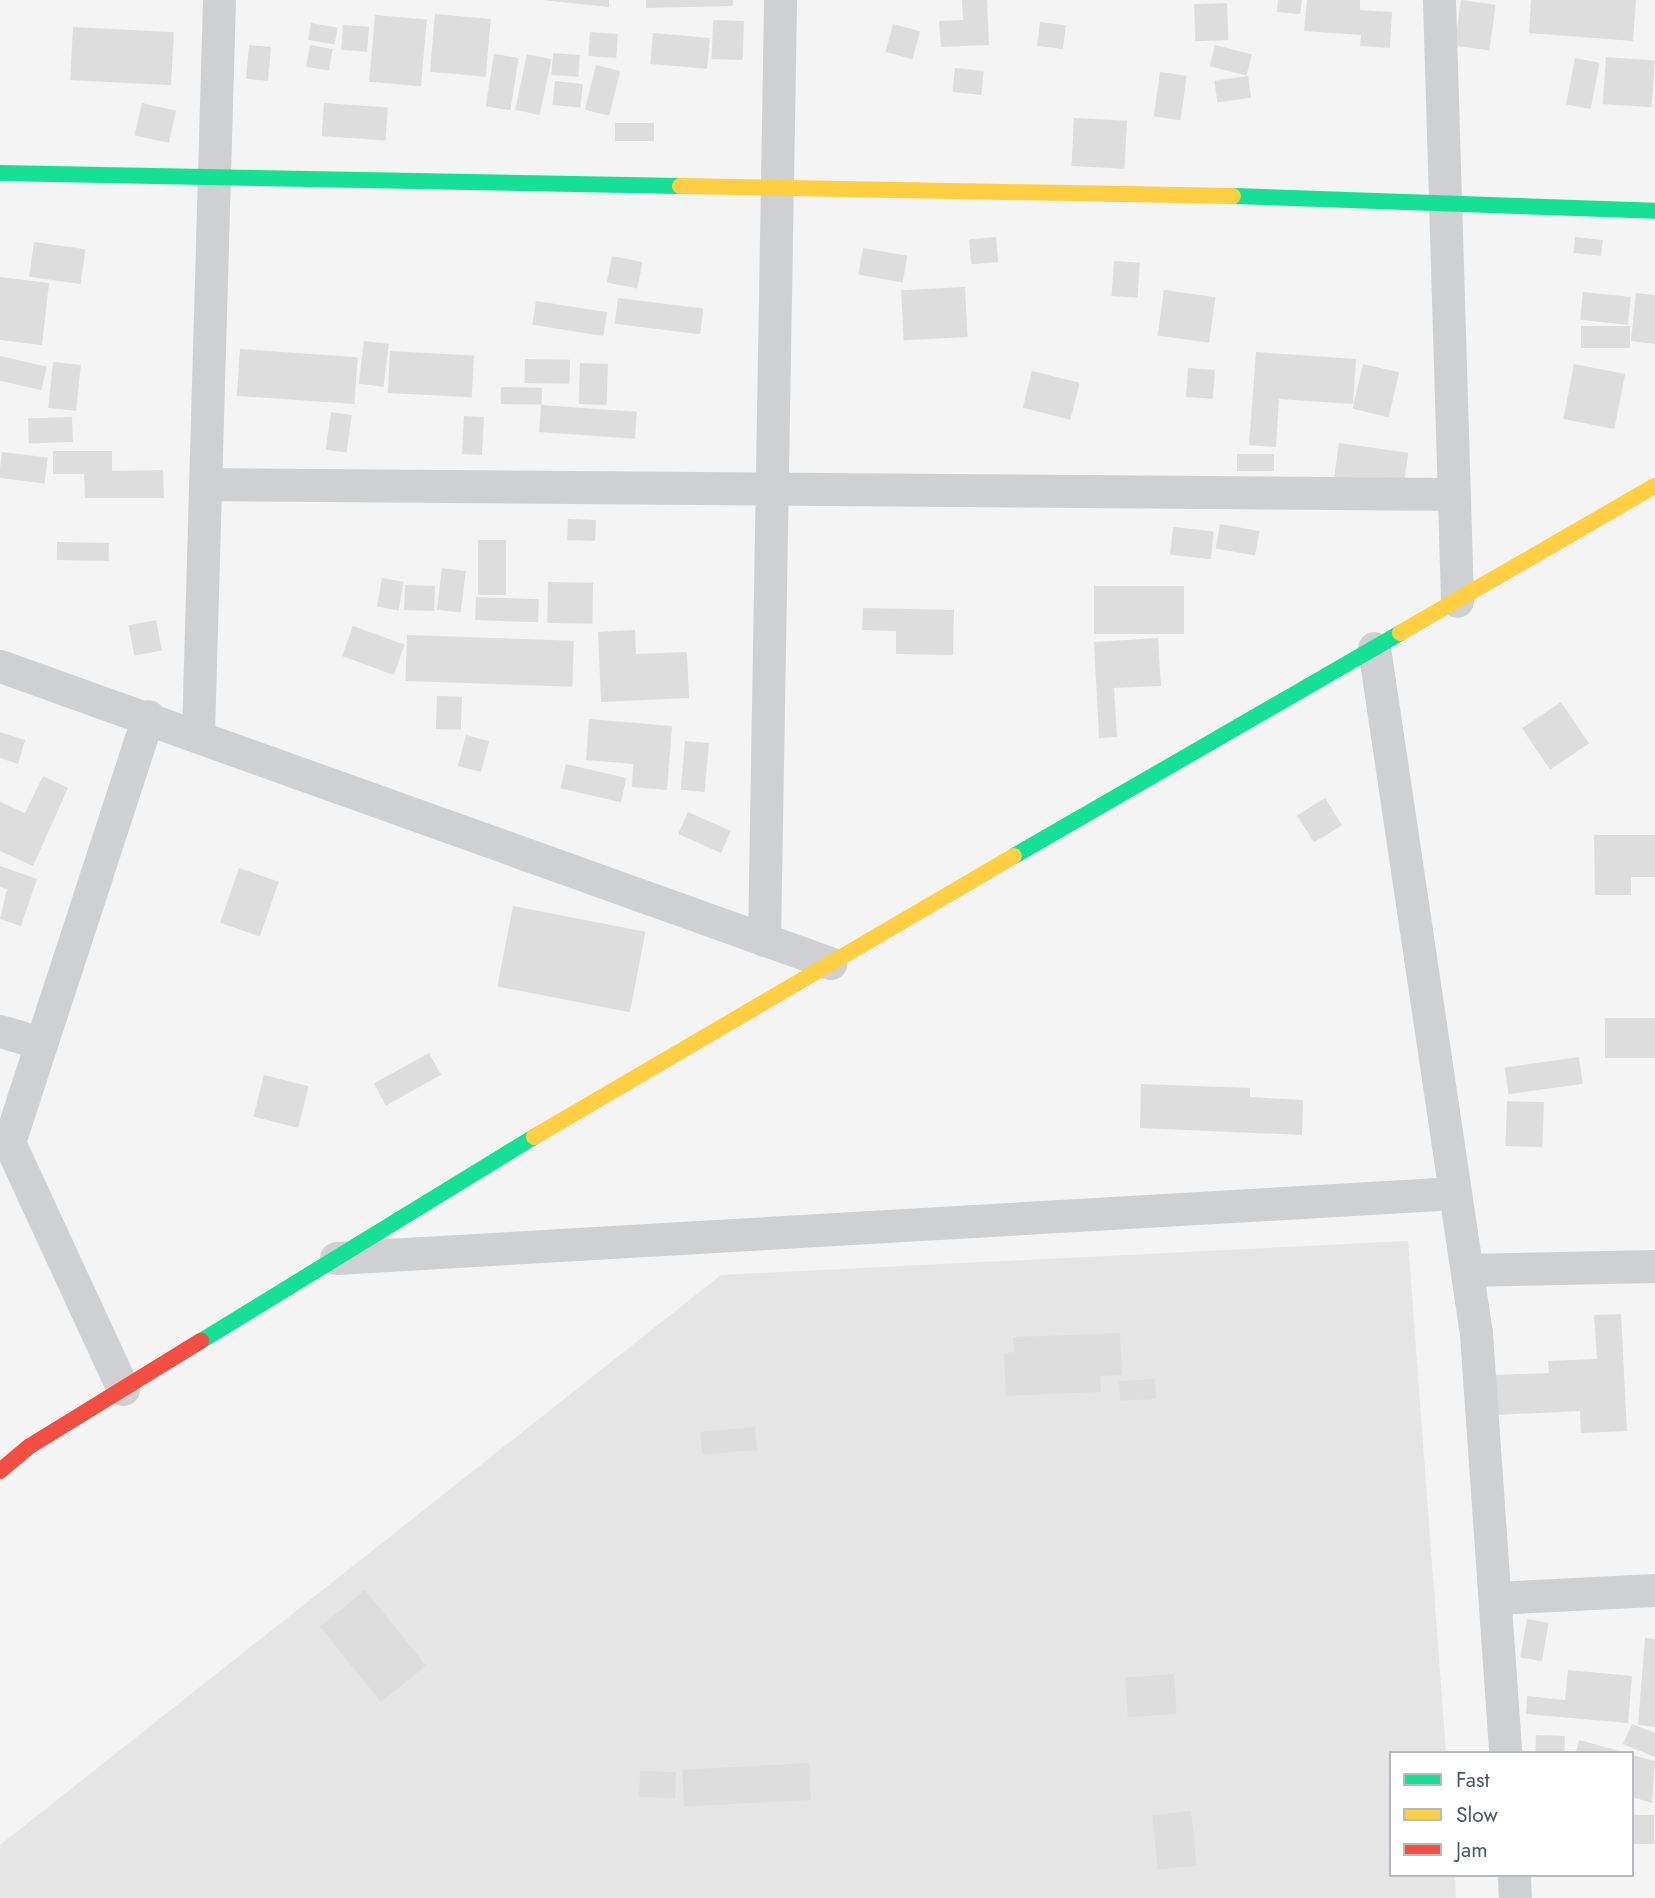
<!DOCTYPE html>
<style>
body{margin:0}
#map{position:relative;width:1655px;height:1898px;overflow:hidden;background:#f4f4f4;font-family:Jost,sans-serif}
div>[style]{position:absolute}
.education>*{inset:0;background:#e6e5e6}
.building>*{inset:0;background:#ddddde;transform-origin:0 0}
.street>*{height:33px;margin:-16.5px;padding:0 16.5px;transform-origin:16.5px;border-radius:16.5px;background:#ced0d2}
.fast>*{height:16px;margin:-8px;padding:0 8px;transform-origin:8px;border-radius:8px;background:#16e098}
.slow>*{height:16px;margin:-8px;padding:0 8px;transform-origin:8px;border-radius:8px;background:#ffcf43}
.jam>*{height:16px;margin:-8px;padding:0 8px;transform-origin:8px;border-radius:8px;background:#f24e42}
span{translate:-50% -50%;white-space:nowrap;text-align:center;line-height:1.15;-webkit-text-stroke:7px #fff;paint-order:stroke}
.legend{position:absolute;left:1389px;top:1751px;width:245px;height:126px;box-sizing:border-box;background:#fff;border:2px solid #b7bbc0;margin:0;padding:9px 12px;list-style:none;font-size:21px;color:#4a5661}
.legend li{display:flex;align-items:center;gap:14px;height:35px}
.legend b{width:35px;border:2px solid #b7bbc0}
</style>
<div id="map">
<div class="education">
<div style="clip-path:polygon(1408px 1241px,1446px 1753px,1391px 1753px,1391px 1875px,1455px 1875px,1456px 1898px,0 1898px,0 1845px,721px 1275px)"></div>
</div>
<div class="building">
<div style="clip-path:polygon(542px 0,609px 0,609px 7px)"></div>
<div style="clip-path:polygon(646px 0,733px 0,733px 6px,646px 8px)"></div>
<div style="clip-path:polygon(962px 0,987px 0,989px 45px,941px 47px,939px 21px,963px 20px)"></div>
<div style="clip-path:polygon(1278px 0,1302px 0,1300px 14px,1277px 12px)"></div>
<div style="clip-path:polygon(1307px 0,1360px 0,1360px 10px,1392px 12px,1390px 48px,1360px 46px,1361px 35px,1304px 31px)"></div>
<div style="left:1461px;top:0;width:35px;height:46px;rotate:8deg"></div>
<div style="clip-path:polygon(1531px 0,1636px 0,1633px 41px,1529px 33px)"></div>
<div style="left:1227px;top:3px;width:37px;height:33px;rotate:88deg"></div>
<div style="left:435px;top:14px;width:56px;height:58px;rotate:5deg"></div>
<div style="left:375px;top:15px;width:52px;height:67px;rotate:5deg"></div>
<div style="left:713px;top:20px;width:31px;height:39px;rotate:2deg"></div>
<div style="left:1040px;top:22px;width:26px;height:24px;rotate:7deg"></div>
<div style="left:311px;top:23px;width:27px;height:17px;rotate:10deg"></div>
<div style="left:893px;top:24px;width:28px;height:29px;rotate:15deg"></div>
<div style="left:343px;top:25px;width:26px;height:25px;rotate:4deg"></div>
<div style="left:73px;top:27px;width:101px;height:53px;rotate:3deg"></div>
<div style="left:590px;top:32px;width:28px;height:24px;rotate:4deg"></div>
<div style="left:653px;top:33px;width:57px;height:31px;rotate:5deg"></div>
<div style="left:249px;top:45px;width:22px;height:34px;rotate:5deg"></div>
<div style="left:310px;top:45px;width:23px;height:22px;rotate:10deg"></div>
<div style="left:1215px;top:45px;width:38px;height:22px;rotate:14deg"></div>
<div style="left:553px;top:53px;width:27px;height:22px;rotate:4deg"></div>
<div style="left:494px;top:54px;width:25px;height:53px;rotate:9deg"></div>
<div style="left:527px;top:54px;width:25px;height:57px;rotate:12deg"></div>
<div style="left:1606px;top:57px;width:49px;height:47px;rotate:4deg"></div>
<div style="left:1575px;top:58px;width:25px;height:47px;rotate:11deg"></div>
<div style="left:596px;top:65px;width:25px;height:46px;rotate:14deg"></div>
<div style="left:955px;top:68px;width:29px;height:24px;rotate:6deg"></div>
<div style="left:1160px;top:72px;width:27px;height:45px;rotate:8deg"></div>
<div style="left:1248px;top:76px;width:22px;height:34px;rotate:82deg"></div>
<div style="left:555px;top:81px;width:28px;height:24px;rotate:6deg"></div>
<div style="left:142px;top:103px;width:35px;height:33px;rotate:13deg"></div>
<div style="left:324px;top:103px;width:64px;height:33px;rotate:4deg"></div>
<div style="left:1074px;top:118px;width:53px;height:48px;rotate:3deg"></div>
<div style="left:615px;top:123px;width:39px;height:18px"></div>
<div style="left:996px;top:237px;width:25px;height:27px;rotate:85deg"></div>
<div style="left:1575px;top:237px;width:28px;height:16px;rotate:6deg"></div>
<div style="left:34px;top:242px;width:52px;height:35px;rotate:8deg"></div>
<div style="left:863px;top:248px;width:45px;height:27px;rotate:10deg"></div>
<div style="left:612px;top:256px;width:31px;height:27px;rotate:11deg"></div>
<div style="left:1114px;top:261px;width:26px;height:35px;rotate:4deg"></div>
<div style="clip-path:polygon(0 277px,49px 283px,42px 345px,0 340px)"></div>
<div style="left:965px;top:287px;width:50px;height:64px;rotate:87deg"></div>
<div style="left:1164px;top:290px;width:52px;height:46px;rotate:8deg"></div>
<div style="left:1583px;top:292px;width:48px;height:28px;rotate:6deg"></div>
<div style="clip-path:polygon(1636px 293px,1655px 295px,1655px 344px,1631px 341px)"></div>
<div style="left:618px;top:298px;width:86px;height:26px;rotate:7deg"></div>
<div style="left:536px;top:301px;width:72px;height:24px;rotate:9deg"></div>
<div style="left:1630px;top:326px;width:22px;height:49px;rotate:90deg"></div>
<div style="left:364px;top:341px;width:25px;height:43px;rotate:7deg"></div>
<div style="left:240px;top:349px;width:118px;height:47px;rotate:4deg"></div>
<div style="left:390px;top:351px;width:84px;height:42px;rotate:3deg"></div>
<div style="clip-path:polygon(1256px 352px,1356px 359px,1353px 404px,1279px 399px,1276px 447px,1249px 445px)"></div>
<div style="left:0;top:356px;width:48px;height:24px;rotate:13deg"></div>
<div style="left:525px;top:359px;width:45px;height:24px;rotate:1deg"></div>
<div style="left:53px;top:362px;width:28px;height:46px;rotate:6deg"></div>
<div style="left:580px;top:363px;width:28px;height:41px;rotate:2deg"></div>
<div style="left:1363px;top:364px;width:37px;height:46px;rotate:13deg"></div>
<div style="left:1574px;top:364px;width:52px;height:56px;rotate:11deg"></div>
<div style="left:1188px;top:368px;width:27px;height:29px;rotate:4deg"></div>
<div style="left:1032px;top:371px;width:49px;height:38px;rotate:14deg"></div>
<div style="left:501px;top:387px;width:41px;height:17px;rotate:1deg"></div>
<div style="left:541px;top:405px;width:96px;height:27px;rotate:4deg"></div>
<div style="left:331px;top:412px;width:21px;height:38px;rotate:8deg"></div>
<div style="left:464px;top:416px;width:20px;height:38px;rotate:3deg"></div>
<div style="left:72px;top:417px;width:25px;height:44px;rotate:88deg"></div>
<div style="left:1339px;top:443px;width:70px;height:36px;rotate:8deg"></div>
<div style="clip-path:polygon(53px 451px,112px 451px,112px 471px,163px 470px,164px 498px,85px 498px,84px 474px,53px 474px)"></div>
<div style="left:2px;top:452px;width:46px;height:26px;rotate:7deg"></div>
<div style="left:1237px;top:454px;width:37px;height:17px"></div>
<div style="left:568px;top:519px;width:28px;height:21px;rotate:2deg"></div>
<div style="left:1220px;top:524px;width:40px;height:25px;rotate:10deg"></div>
<div style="left:1173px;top:527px;width:41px;height:28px;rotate:6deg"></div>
<div style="left:478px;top:540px;width:28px;height:55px"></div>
<div style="left:57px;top:542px;width:52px;height:18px;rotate:1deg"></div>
<div style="left:442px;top:568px;width:24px;height:42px;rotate:7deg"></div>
<div style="left:382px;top:578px;width:22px;height:29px;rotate:10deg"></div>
<div style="left:548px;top:582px;width:45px;height:41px;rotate:1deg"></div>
<div style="left:405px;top:585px;width:30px;height:25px;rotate:2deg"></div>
<div style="left:1094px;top:586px;width:90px;height:48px"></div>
<div style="left:476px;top:597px;width:63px;height:23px;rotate:2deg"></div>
<div style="clip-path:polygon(863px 608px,954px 610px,953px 655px,896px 654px,896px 631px,862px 630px)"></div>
<div style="left:156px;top:620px;width:31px;height:28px;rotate:79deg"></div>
<div style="left:353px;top:626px;width:55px;height:32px;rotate:20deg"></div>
<div style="clip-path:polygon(635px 630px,636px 654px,687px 652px,689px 698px,601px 702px,598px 632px)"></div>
<div style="left:407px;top:635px;width:167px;height:46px;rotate:2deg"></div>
<div style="clip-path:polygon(1158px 638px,1161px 686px,1114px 688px,1117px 737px,1099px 738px,1094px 642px)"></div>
<div style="left:437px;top:696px;width:25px;height:33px;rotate:2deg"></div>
<div style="left:1561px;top:702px;width:50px;height:47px;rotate:56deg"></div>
<div style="clip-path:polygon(589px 719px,672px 726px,667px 790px,632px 787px,633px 764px,586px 760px)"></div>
<div style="clip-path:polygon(0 732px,25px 740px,18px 764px,0 758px)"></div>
<div style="left:466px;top:735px;width:24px;height:32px;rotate:15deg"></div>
<div style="left:685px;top:741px;width:24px;height:49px;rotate:5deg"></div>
<div style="left:566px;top:764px;width:62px;height:25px;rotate:13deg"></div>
<div style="clip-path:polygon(43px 776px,68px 788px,33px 866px,0 851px,0 802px,25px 813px)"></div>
<div style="left:1325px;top:798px;width:32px;height:33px;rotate:58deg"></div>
<div style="left:688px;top:812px;width:47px;height:24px;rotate:24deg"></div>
<div style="clip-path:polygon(1594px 835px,1655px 835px,1655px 877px,1631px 877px,1631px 895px,1595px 895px)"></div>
<div style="clip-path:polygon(0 866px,37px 879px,21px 926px,0 919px,7px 889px,0 887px)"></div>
<div style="left:239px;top:868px;width:42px;height:58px;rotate:19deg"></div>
<div style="left:513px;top:906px;width:135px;height:82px;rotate:11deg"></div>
<div style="left:1655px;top:1018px;width:40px;height:50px;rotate:90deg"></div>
<div style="left:429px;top:1053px;width:25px;height:63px;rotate:61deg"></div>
<div style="left:1579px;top:1057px;width:27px;height:75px;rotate:82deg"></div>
<div style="left:264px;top:1075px;width:46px;height:43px;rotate:14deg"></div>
<div style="clip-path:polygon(1141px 1084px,1250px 1088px,1250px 1097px,1303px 1100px,1302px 1135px,1140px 1128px)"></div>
<div style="left:1507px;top:1101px;width:37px;height:45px;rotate:2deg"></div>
<div style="clip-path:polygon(1621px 1314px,1627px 1431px,1581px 1433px,1580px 1411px,1496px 1415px,1494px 1375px,1549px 1373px,1548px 1361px,1597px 1359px,1594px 1315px)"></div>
<div style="clip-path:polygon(1120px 1333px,1122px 1375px,1100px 1376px,1101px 1392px,1006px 1396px,1004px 1353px,1014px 1352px,1013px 1337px)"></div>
<div style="left:1155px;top:1379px;width:20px;height:36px;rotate:87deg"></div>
<div style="left:755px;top:1427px;width:23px;height:55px;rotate:85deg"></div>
<div style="left:365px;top:1590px;width:97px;height:58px;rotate:51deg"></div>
<div style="left:1527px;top:1619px;width:22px;height:39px;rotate:10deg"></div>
<div style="clip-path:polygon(1645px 1638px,1655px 1639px,1655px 1727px,1638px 1725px)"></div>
<div style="clip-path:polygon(1568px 1670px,1632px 1676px,1628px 1723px,1526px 1714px,1527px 1696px,1565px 1700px)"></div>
<div style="left:1174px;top:1674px;width:40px;height:49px;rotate:86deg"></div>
<div style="clip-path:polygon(1632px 1724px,1655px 1733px,1655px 1757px,1623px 1744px)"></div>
<div style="left:1536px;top:1735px;width:29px;height:17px;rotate:2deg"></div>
<div style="clip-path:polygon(1579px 1740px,1623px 1752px,1622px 1753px,1576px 1753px)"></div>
<div style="clip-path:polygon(1632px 1755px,1655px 1761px,1652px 1803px,1632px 1797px)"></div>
<div style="left:809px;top:1763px;width:37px;height:127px;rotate:87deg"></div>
<div style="left:640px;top:1771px;width:36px;height:26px;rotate:2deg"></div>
<div style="left:1191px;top:1811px;width:55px;height:39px;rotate:84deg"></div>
<div style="left:1632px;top:1815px;width:22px;height:29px"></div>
</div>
<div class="street">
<div style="left:1439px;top:0;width:601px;rotate:88.28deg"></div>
<div style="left:205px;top:484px;width:1248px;rotate:0.46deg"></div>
<div style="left:1374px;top:648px;width:694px;rotate:81.54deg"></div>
<div style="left:1476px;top:1334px;width:420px;rotate:86deg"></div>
<div style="left:0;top:666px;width:882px;rotate:19.69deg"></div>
<div style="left:198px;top:733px;width:733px;rotate:-88.36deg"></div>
<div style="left:764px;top:940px;width:940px;rotate:-89.02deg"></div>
<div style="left:0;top:1031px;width:43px;rotate:16.3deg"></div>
<div style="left:336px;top:1258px;width:1121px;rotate:-3.32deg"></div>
<div style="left:1467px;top:1270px;width:188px;rotate:-1.2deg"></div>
<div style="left:123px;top:1389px;width:272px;rotate:-114.8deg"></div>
<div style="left:9px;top:1142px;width:448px;rotate:-71.9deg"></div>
<div style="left:1495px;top:1598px;width:160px;rotate:-2.9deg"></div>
<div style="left:1514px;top:1875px;width:23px;rotate:88deg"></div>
</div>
<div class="fast">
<div style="left:0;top:173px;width:680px;rotate:1.1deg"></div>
<div style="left:1233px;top:196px;width:422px;rotate:2deg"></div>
<div style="left:1014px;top:856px;width:446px;rotate:-30deg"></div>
<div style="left:201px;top:1341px;width:391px;rotate:-31.5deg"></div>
</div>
<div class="slow">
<div style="left:680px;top:186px;width:553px;rotate:1.04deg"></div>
<div style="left:1400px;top:633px;width:294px;rotate:-30deg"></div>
<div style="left:534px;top:1137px;width:556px;rotate:-30.35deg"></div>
</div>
<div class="jam">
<div style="left:0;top:1471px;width:39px;rotate:-40deg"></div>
<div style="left:30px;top:1446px;width:201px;rotate:-31.6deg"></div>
</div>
<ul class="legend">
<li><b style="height:9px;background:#16e098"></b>Fast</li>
<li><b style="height:9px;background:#ffcf43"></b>Slow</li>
<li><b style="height:9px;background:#f24e42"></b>Jam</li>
</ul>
</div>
